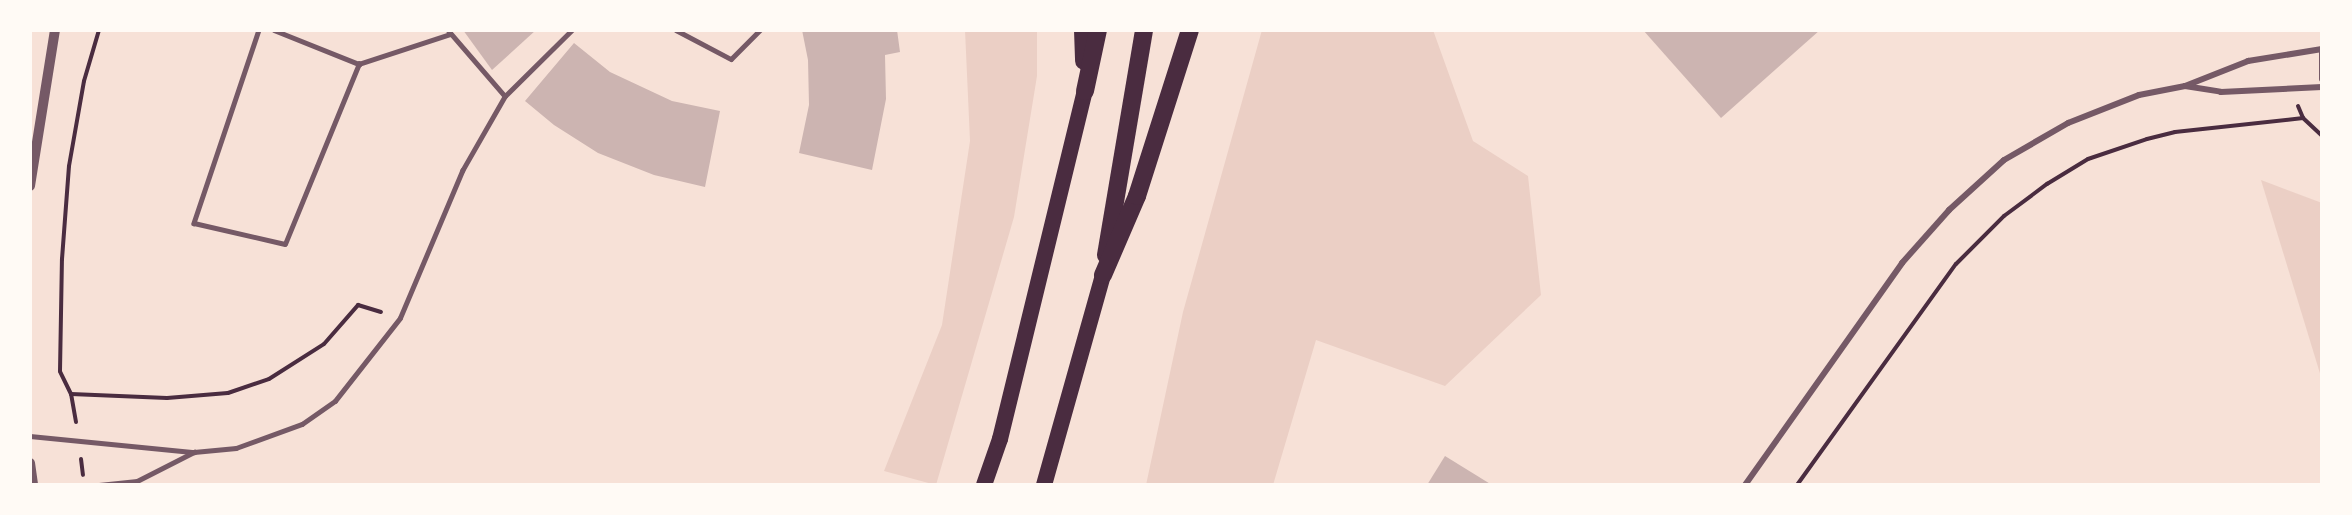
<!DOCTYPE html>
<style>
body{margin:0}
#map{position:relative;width:2352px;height:515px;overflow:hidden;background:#f7e1d7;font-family:Inter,sans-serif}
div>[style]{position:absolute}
.green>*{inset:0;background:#ebcfc5}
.building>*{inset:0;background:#ccb4b1}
.path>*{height:4px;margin:-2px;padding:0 2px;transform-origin:2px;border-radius:2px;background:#4a2c40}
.service>*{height:4.5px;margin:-2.25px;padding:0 2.25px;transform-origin:2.25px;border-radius:2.25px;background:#755966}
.minor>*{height:6px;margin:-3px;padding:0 3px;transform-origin:3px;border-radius:3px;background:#755966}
.tertiary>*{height:10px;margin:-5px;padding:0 5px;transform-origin:5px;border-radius:5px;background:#755966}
.trunk>*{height:16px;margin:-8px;padding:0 8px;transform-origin:8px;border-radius:8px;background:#4a2c40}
.motorway>*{height:18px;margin:-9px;padding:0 9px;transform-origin:9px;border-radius:9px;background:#4a2c40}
span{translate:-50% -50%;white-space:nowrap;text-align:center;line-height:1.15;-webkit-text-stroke:6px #fffaf5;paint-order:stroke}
.frame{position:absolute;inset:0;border:32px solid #fffaf5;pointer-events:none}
</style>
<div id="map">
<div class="green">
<div style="clip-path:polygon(965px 30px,1037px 30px,1037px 76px,1014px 217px,936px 485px,884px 471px,942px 325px,970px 141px)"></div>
<div style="clip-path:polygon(1262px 30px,1433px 30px,1473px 141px,1528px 176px,1541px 295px,1445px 386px,1316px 340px,1273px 485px,1146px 485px,1183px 312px)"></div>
<div style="clip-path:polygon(2261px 180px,2322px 203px,2322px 380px)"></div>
</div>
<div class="building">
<div style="clip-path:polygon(463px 30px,536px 30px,492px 70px)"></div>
<div style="clip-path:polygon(802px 30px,897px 30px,900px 52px,885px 55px,886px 99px,872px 170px,799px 153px,809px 105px,808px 60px)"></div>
<div style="clip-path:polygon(1643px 30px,1820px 30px,1721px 118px)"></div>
<div style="clip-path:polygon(574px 43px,610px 72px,672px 101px,720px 111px,705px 187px,654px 175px,598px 153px,554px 125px,525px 101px)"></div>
<div style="clip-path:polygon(1445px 456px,1492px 485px,1427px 485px)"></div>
</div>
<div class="path">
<div style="left:2298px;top:106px;width:13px;rotate:67deg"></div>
<div style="left:2303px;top:118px;width:26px;rotate:43deg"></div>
<div style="left:71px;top:394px;width:96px;rotate:2.4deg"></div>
<div style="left:167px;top:398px;width:61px;rotate:-4.7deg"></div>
<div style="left:228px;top:393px;width:43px;rotate:-18.9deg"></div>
<div style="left:269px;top:379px;width:65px;rotate:-32.5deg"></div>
<div style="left:324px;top:344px;width:52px;rotate:-48.9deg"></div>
<div style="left:358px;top:305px;width:24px;rotate:17deg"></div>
<div style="left:76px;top:422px;width:28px;rotate:-100deg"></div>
<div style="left:71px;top:394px;width:25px;rotate:-116deg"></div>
<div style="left:60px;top:371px;width:112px;rotate:-89deg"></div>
<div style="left:62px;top:259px;width:93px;rotate:-85.7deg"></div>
<div style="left:69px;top:166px;width:86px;rotate:-80deg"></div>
<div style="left:84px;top:81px;width:53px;rotate:-73.6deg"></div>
<div style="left:81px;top:459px;width:16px;rotate:83deg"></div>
<div style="left:1797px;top:485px;width:272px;rotate:-54.3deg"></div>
<div style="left:1956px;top:264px;width:68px;rotate:-45deg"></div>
<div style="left:2004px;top:216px;width:54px;rotate:-36.7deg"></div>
<div style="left:2047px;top:184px;width:48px;rotate:-31.4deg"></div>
<div style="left:2088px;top:159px;width:62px;rotate:-18.7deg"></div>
<div style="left:2147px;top:139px;width:29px;rotate:-14deg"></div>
<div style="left:2175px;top:132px;width:129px;rotate:-6.2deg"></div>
</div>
<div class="service">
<div style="left:259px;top:30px;width:204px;rotate:108.6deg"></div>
<div style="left:194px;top:223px;width:93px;rotate:13deg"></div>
<div style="left:285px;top:244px;width:195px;rotate:-67.7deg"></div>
<div style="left:274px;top:30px;width:92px;rotate:21.8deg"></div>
<div style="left:359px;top:64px;width:96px;rotate:-18.2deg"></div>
<div style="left:448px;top:30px;width:87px;rotate:49.2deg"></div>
<div style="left:676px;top:30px;width:62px;rotate:27.8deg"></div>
<div style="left:731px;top:59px;width:41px;rotate:-45deg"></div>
<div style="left:30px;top:436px;width:165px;rotate:5.6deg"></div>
<div style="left:194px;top:452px;width:42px;rotate:-5.4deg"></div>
<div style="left:236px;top:448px;width:70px;rotate:-20deg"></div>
<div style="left:302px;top:424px;width:40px;rotate:-34.9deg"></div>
<div style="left:335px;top:401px;width:105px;rotate:-51.9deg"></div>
<div style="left:400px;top:318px;width:160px;rotate:-67.1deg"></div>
<div style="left:462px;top:171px;width:86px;rotate:-60.2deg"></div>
<div style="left:505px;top:96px;width:94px;rotate:-44.6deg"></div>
<div style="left:99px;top:485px;width:38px;rotate:-6deg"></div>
<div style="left:137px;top:481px;width:64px;rotate:-27deg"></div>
</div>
<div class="minor">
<div style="left:2322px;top:49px;width:30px;rotate:90deg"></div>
<div style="left:2185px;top:86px;width:36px;rotate:9deg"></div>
<div style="left:2221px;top:92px;width:101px;rotate:-2.8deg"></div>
<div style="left:1745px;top:485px;width:272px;rotate:-54.7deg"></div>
<div style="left:1902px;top:263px;width:71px;rotate:-48.4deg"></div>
<div style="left:1949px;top:210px;width:74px;rotate:-42.3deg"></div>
<div style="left:2004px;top:160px;width:74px;rotate:-30deg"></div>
<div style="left:2068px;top:123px;width:76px;rotate:-21.5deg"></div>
<div style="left:2139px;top:95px;width:47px;rotate:-11.1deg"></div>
<div style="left:2185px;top:86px;width:68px;rotate:-21.6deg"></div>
<div style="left:2248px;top:61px;width:75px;rotate:-9.2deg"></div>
</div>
<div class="tertiary">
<div style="left:30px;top:186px;width:158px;rotate:-80.9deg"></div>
<div style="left:30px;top:463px;width:22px;rotate:82deg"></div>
</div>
<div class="trunk">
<div style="left:984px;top:485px;width:49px;rotate:-70.8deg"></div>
<div style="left:1000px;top:439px;width:358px;rotate:-76.3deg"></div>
<div style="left:1044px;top:485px;width:218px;rotate:-74.3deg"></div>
</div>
<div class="motorway">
<div style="left:1083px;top:30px;width:31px;rotate:88deg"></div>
<div style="left:1085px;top:91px;width:62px;rotate:-78deg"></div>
<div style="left:1106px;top:255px;width:228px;rotate:-80.4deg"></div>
<div style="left:1103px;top:275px;width:86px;rotate:-66.7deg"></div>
<div style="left:1137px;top:196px;width:174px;rotate:-72.3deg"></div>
</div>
<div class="frame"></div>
</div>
